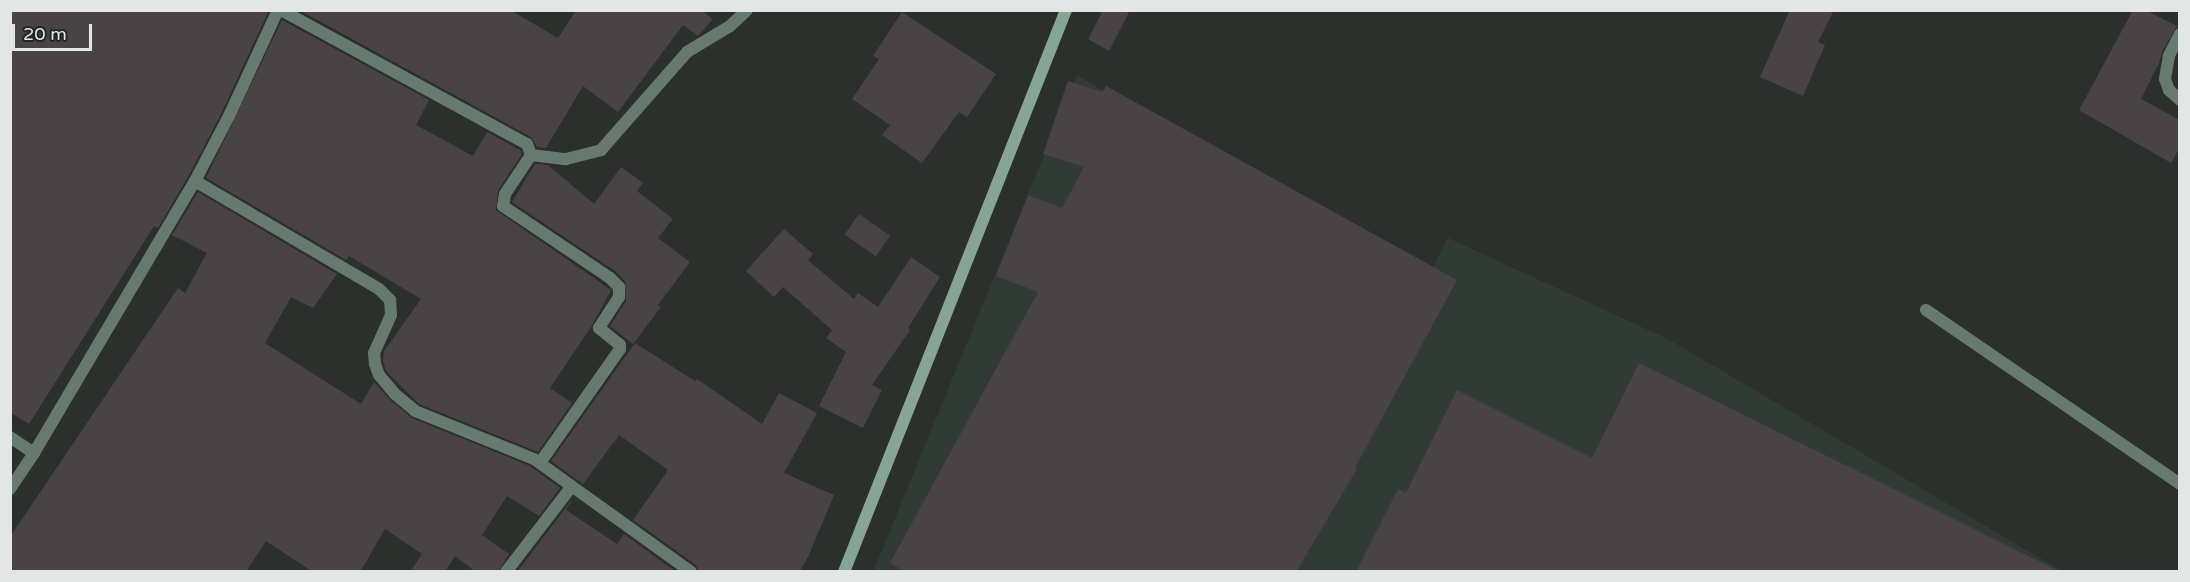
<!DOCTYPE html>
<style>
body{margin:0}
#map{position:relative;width:2190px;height:582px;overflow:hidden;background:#2b302d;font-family:"Varela Round",sans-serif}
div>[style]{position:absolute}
.built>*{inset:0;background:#2f3b34}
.building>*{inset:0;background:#494345;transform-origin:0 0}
.minor>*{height:12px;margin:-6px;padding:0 6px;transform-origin:6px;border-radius:6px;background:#677a70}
.secondary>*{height:12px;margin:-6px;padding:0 6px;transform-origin:6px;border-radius:6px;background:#87a594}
span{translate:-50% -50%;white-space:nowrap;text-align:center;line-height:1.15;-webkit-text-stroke:4.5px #212623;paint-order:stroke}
.frame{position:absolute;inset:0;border:12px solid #e2e6e4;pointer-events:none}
.scale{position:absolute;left:12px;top:24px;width:80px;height:27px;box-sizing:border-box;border:3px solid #e2e6e4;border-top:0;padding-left:8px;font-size:18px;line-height:21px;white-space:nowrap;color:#e2e6e4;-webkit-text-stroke:4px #212623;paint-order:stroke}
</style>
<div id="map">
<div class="built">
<div style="clip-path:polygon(1077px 75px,1426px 281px,1448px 238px,1668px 339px,2062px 571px,873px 572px)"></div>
</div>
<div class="building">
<div style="clip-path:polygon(10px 10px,269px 10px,222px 112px,188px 177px,158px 228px,154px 226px,29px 424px,10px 412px)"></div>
<div style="clip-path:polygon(299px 10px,510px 10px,558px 38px,576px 10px,701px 10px,713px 19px,698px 36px,683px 25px,618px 112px,583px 86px,546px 148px,537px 147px,531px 137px)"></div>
<div style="clip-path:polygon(1103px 10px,1130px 10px,1109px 51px,1088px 39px)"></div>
<div style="clip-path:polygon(1790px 10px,1834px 10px,1818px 42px,1825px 45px,1803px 96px,1760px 77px)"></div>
<div style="clip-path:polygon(2133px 10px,2145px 10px,2177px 26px,2162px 52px,2159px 63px,2141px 99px,2180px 120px,2180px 147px,2171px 163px,2079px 110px)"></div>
<div style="clip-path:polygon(902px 12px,996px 74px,967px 117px,959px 112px,922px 163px,882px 135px,890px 125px,852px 99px,879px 59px,873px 56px)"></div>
<div style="clip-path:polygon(282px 20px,429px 100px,416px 125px,473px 156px,487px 132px,520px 150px,522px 154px,498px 190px,496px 210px,611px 290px,591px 327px,550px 388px,572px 403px,538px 452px,419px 404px,386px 371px,383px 361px,384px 351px,421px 299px,349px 256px,346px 260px,206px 178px)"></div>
<div style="clip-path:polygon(1068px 81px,1102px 92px,1106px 86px,1457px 280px,1355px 468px,1357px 469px,1296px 572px,906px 572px,890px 563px,1038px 292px,996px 276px,1028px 195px,1062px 208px,1084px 167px,1043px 154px)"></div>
<div style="clip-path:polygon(535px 164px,548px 165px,594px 204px,621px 167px,643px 183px,637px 191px,673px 219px,658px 238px,690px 262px,658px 305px,661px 307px,633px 344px,610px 326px,626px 301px,625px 281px,615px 271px,512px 202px)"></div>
<div style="clip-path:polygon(198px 192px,337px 274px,313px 308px,291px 297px,265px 343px,361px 404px,374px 382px,390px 400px,412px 418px,530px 466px,560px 488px,539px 516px,507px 496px,482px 535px,509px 554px,498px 572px,476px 572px,455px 556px,445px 572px,410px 572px,422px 554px,385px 529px,360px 572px,313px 572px,266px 541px,246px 572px,10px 572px,10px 537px,178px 288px,185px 293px,207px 253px,172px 235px)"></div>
<div style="left:859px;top:214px;width:38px;height:25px;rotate:35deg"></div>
<div style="clip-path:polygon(784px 229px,813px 254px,808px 260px,854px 299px,858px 293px,878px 307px,911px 257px,940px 277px,908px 328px,910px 330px,872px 385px,882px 390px,863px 428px,819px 406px,846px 352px,826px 338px,832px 330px,783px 287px,774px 297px,746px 271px)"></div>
<div style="clip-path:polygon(635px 343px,695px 381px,697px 379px,762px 424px,779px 393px,817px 413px,784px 473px,834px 495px,808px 557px,799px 572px,699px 572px,696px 565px,633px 520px,668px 470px,619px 435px,583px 484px,551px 461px)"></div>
<div style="clip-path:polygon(1639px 363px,2061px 572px,1356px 572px,1398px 489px,1406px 493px,1457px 390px,1592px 458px)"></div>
<div style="clip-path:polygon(573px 498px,566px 510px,617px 544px,624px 534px,676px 572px,517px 572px)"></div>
</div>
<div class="minor">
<div style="left:281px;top:10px;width:280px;rotate:28.6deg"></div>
<div style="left:527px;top:144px;width:12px;rotate:70deg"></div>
<div style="left:531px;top:155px;width:47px;rotate:123.7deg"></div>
<div style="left:505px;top:194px;width:12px;rotate:99deg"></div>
<div style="left:503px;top:206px;width:129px;rotate:33.9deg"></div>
<div style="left:610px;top:278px;width:13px;rotate:45deg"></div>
<div style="left:619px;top:287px;width:10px;rotate:90deg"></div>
<div style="left:619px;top:297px;width:37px;rotate:123deg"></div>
<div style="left:599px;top:328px;width:27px;rotate:39deg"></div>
<div style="left:620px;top:345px;width:4px;rotate:90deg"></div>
<div style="left:620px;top:349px;width:139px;rotate:125.1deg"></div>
<div style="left:2180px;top:34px;width:25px;rotate:117deg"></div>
<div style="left:2169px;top:56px;width:23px;rotate:100deg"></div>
<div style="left:2165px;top:79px;width:12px;rotate:70deg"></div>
<div style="left:2169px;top:90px;width:15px;rotate:42deg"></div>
<div style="left:531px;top:155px;width:35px;rotate:7deg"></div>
<div style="left:566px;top:159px;width:36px;rotate:-14deg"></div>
<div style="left:601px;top:150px;width:130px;rotate:-48.7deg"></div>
<div style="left:687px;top:52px;width:50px;rotate:-31.2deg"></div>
<div style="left:730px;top:26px;width:23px;rotate:-43deg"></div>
<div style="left:195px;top:181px;width:213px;rotate:30.4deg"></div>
<div style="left:379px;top:289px;width:16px;rotate:45deg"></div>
<div style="left:390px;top:300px;width:15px;rotate:86deg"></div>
<div style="left:391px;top:315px;width:42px;rotate:114.1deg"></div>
<div style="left:374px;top:353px;width:11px;rotate:85deg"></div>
<div style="left:375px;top:364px;width:12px;rotate:70deg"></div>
<div style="left:379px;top:375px;width:25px;rotate:50deg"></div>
<div style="left:395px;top:394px;width:26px;rotate:40deg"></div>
<div style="left:415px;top:411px;width:128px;rotate:22deg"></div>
<div style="left:534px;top:459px;width:193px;rotate:35.7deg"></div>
<div style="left:1926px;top:310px;width:308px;rotate:34.4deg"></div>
<div style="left:10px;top:437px;width:29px;rotate:34deg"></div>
<div style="left:10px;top:489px;width:43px;rotate:-56.3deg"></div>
<div style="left:34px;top:453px;width:316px;rotate:-59.4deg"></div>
<div style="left:195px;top:181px;width:73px;rotate:-62.4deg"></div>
<div style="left:229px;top:116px;width:117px;rotate:-65.2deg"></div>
<div style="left:506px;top:572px;width:108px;rotate:-52.5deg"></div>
</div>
<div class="secondary">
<div style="left:844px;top:572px;width:604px;rotate:-68.45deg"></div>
</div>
<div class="frame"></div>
<div class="scale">20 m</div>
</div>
